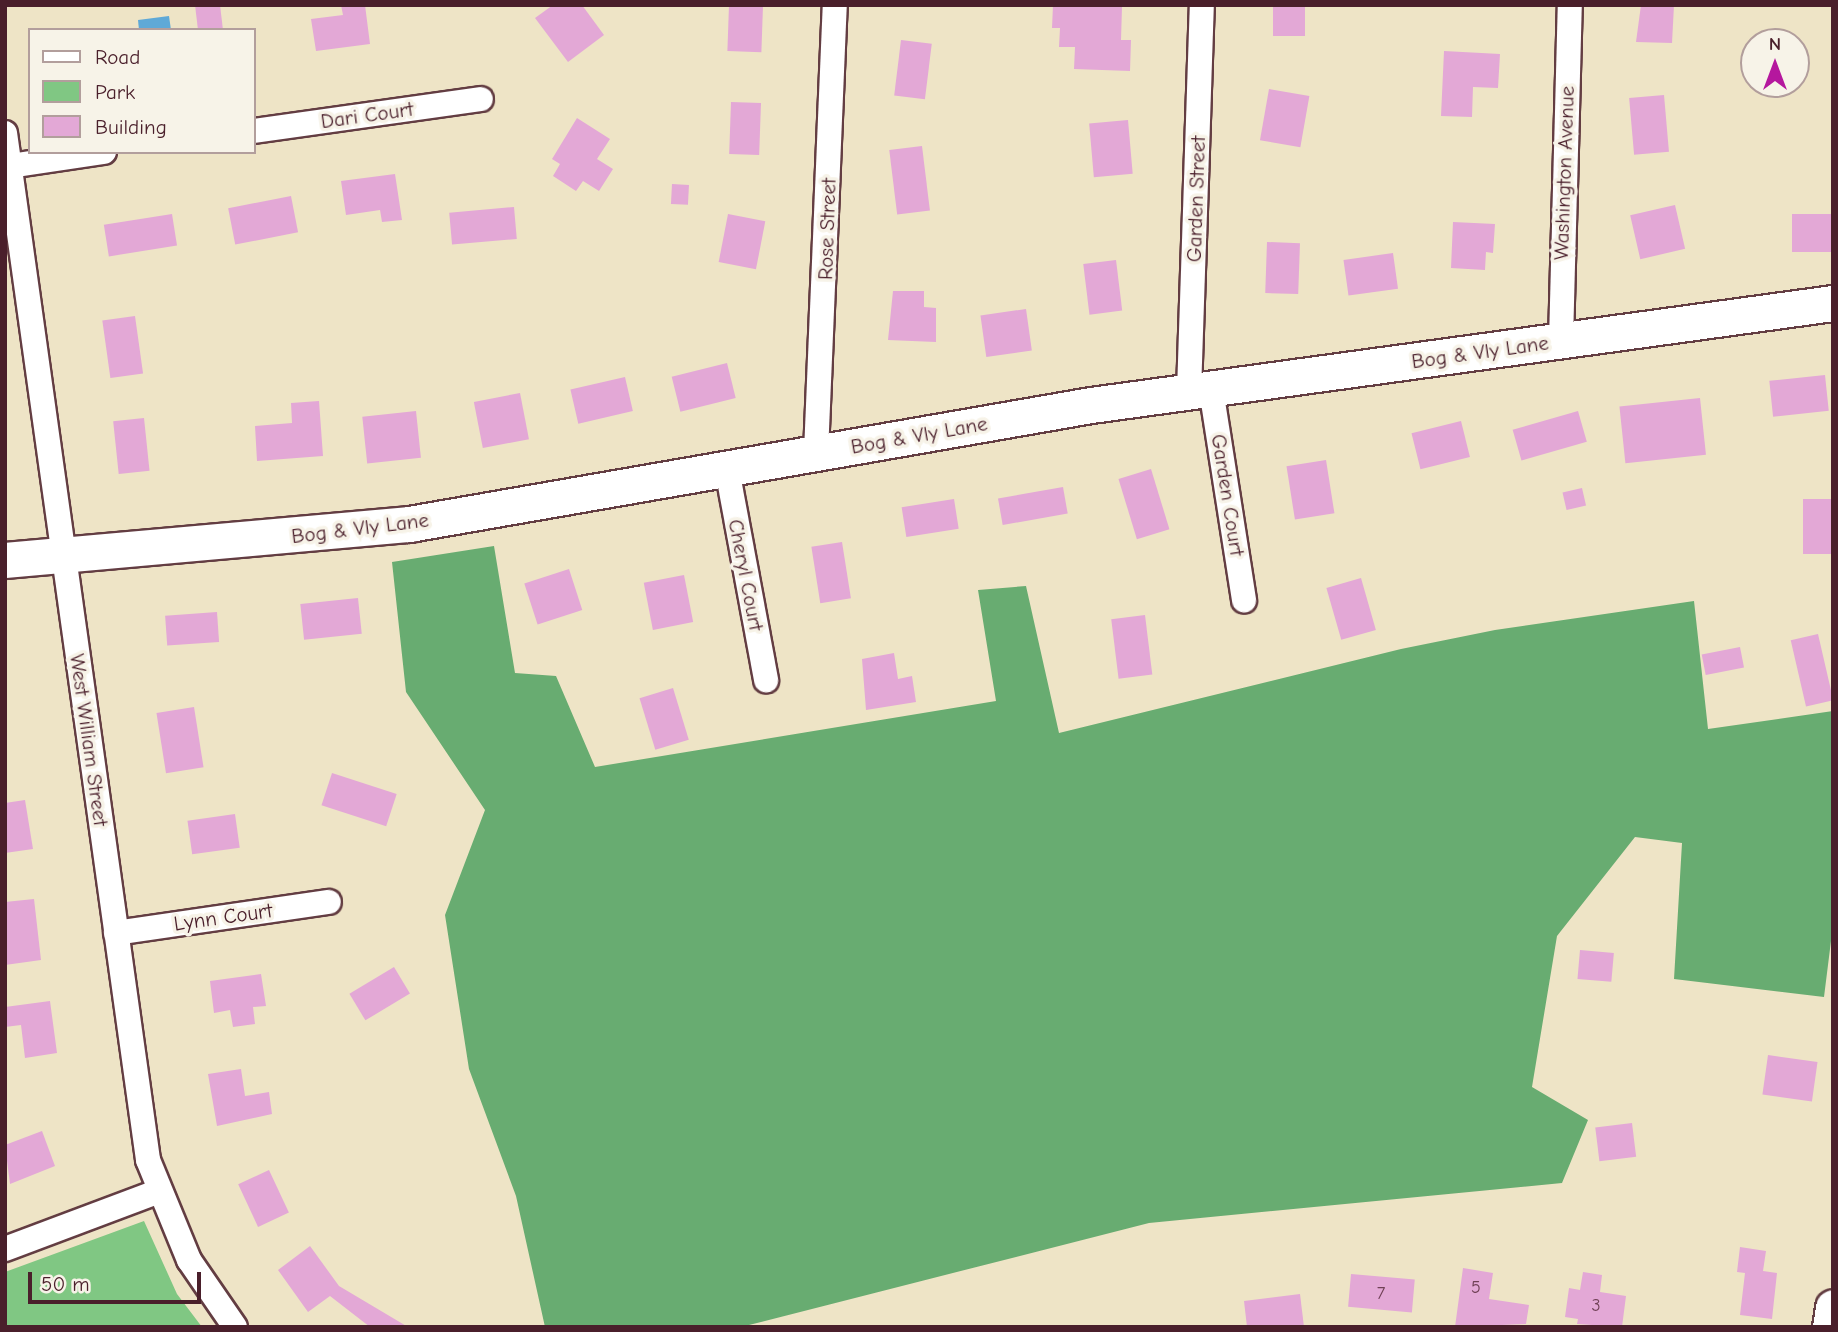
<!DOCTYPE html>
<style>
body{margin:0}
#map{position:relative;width:1838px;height:1332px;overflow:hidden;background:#eee4c6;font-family:"Comic Neue",sans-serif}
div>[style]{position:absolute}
.green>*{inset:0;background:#80c783}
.forest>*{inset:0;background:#68ac71}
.water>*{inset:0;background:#5fa9d7}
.building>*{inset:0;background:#e3a8d6;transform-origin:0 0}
.roads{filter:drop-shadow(2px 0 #633d42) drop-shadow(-2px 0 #633d42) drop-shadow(0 2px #633d42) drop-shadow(0 -2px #633d42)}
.street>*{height:24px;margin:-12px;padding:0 12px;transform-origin:12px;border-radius:12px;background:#fff}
.secondary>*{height:35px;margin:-17.5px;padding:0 17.5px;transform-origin:17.5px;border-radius:17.5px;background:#fff}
span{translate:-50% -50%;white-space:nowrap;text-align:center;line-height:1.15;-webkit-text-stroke:7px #f7f3e8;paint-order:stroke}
.number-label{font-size:18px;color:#704156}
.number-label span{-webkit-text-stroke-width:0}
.street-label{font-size:21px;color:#4a1f2b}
.frame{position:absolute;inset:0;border:7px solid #4a1f2b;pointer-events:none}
.legend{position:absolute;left:28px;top:28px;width:228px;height:126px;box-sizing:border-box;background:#f7f3e8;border:2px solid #b29e9c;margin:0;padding:9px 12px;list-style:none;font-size:21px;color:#4a1f2b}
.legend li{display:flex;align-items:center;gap:14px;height:35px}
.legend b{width:35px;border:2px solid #b29e9c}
.north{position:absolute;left:1740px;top:28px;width:70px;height:70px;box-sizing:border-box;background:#f7f3e8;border:2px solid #b29e9c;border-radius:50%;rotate:0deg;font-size:19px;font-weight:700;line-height:28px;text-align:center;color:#4a1f2b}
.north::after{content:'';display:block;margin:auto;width:24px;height:32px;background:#b5179e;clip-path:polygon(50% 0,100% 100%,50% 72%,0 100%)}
.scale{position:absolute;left:28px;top:1272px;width:173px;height:32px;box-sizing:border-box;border:4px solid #4a1f2b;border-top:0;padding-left:9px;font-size:21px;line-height:24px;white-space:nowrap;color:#4a1f2b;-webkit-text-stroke:5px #f7f3e8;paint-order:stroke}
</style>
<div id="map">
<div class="green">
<div style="clip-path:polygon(144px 1221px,177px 1294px,202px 1327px,5px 1327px,5px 1272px)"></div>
</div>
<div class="forest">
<div style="clip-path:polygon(494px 546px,515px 673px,556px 676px,595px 767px,996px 701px,978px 590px,1026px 586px,1059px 733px,1401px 649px,1495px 630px,1694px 601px,1708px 729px,1833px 711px,1833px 925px,1824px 997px,1674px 979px,1682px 843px,1635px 837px,1557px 936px,1532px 1087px,1588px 1120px,1562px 1183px,1149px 1223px,741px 1327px,545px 1327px,516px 1196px,469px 1069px,445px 915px,485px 810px,406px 692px,392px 562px)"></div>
</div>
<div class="water">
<div style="clip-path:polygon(169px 16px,171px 30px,139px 30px,138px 20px)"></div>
</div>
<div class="building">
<div style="clip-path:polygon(195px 5px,220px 5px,223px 30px,198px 30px)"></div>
<div style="clip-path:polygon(341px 5px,365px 5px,370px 44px,316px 51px,311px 19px,343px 15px)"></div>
<div style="clip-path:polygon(553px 5px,582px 5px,604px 35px,568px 62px,535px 18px)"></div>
<div style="left:729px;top:5px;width:34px;height:46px;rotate:2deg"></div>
<div style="clip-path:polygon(1053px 5px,1122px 7px,1121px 40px,1131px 40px,1130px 71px,1074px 69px,1075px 47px,1059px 47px,1060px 28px,1052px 28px)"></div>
<div style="left:1273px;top:5px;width:32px;height:31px"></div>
<div style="clip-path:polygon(1641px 5px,1674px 5px,1672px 43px,1636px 42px)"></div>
<div style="left:901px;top:40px;width:31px;height:56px;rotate:7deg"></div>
<div style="clip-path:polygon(1444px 51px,1500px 54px,1498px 88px,1473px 87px,1472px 117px,1441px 116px)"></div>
<div style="left:1269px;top:89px;width:41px;height:52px;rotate:10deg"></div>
<div style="left:1664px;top:95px;width:57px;height:35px;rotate:85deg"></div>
<div style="left:731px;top:102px;width:30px;height:52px;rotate:2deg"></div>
<div style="clip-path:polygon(577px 118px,610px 139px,597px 159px,613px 169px,599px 191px,583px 181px,576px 191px,553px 176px,560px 164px,552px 159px)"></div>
<div style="left:1128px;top:120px;width:54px;height:39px;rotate:85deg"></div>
<div style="left:922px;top:146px;width:65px;height:33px;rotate:83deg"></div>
<div style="clip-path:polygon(395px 174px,402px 220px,382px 222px,380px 210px,346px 215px,341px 181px)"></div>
<div style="left:672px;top:184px;width:17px;height:20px;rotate:3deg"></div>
<div style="left:291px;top:196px;width:37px;height:64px;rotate:79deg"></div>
<div style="left:1675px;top:205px;width:45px;height:46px;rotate:77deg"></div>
<div style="left:514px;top:207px;width:32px;height:65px;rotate:85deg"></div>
<div style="left:172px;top:214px;width:32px;height:69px;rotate:81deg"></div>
<div style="left:728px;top:214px;width:38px;height:49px;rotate:11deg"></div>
<div style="left:1792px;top:214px;width:41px;height:38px"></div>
<div style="clip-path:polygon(1453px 222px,1495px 224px,1493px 253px,1486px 252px,1485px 270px,1451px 268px)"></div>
<div style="left:1267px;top:242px;width:33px;height:51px;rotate:2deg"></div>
<div style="left:1393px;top:253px;width:36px;height:50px;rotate:82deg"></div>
<div style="left:1116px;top:260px;width:51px;height:33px;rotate:83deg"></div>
<div style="clip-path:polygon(893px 291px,924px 291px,924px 307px,936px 308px,936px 342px,888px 340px)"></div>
<div style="left:1026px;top:309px;width:42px;height:46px;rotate:82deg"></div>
<div style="left:135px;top:316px;width:58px;height:33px;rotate:82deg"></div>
<div style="left:727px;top:363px;width:36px;height:57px;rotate:76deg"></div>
<div style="left:1825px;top:375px;width:36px;height:56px;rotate:84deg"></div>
<div style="left:625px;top:377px;width:35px;height:56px;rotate:77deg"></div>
<div style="left:520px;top:393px;width:47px;height:47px;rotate:79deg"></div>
<div style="left:1700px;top:398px;width:57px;height:81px;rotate:84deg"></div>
<div style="clip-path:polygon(319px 401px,323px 456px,257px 461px,255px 426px,292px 423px,291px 403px)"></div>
<div style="left:416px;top:411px;width:47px;height:54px;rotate:84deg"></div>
<div style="left:1578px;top:411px;width:32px;height:68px;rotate:74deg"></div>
<div style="left:144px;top:418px;width:53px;height:31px;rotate:84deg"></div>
<div style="left:1461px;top:421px;width:37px;height:51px;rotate:76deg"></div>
<div style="left:1326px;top:460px;width:54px;height:40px;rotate:81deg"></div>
<div style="left:1151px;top:469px;width:63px;height:34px;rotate:73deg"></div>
<div style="left:1063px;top:487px;width:27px;height:66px;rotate:80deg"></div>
<div style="left:1582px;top:488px;width:18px;height:20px;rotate:77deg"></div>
<div style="left:954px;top:499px;width:30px;height:53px;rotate:81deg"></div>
<div style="left:1833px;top:499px;width:55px;height:30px;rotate:90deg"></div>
<div style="left:842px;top:542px;width:57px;height:31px;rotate:81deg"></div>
<div style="left:569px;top:569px;width:43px;height:47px;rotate:72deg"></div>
<div style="left:684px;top:575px;width:48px;height:41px;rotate:79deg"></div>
<div style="left:1361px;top:578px;width:54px;height:36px;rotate:74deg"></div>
<div style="left:358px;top:598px;width:36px;height:58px;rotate:84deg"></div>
<div style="left:217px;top:612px;width:30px;height:52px;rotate:86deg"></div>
<div style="left:1145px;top:615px;width:60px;height:34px;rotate:83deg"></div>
<div style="left:1818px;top:634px;width:68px;height:28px;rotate:77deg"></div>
<div style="left:1740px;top:647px;width:21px;height:39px;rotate:79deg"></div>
<div style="clip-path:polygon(894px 653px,898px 679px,912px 676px,916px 702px,866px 710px,862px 659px)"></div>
<div style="left:673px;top:688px;width:54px;height:35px;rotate:73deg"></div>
<div style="left:194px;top:707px;width:61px;height:38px;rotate:81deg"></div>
<div style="left:332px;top:773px;width:68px;height:34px;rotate:18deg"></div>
<div style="clip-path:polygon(25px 800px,33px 849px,5px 853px,5px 803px)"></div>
<div style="left:235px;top:814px;width:34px;height:48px;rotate:82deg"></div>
<div style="clip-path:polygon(34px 899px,41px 960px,5px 965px,5px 902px)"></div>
<div style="left:1580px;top:950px;width:34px;height:29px;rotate:5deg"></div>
<div style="left:394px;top:967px;width:31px;height:52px;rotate:59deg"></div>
<div style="clip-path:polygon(261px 974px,266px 1006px,253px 1007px,255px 1024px,233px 1027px,230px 1010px,214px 1013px,210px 981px)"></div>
<div style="clip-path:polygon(50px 1001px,57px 1053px,25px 1058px,21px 1025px,5px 1027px,5px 1007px)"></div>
<div style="left:1768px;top:1055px;width:50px;height:40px;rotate:8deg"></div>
<div style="clip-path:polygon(241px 1069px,245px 1096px,269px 1092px,272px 1114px,217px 1126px,208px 1074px)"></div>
<div style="left:1632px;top:1123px;width:34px;height:37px;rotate:83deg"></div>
<div style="clip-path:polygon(42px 1131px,55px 1166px,10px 1184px,5px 1145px)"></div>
<div style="left:269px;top:1170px;width:47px;height:34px;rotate:65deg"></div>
<div style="clip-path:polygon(310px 1246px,339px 1286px,408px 1327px,370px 1327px,330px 1296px,308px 1312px,278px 1270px)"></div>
<div style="clip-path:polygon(1740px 1247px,1766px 1251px,1763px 1271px,1777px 1273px,1772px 1319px,1740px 1315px,1745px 1273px,1737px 1272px)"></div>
<div style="clip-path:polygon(1463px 1268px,1493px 1273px,1489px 1299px,1529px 1305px,1526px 1324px,1455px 1327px)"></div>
<div style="clip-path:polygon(1583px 1272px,1602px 1275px,1600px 1292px,1626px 1296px,1622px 1327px,1577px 1324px,1578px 1319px,1565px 1317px,1569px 1288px,1580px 1290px)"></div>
<div style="left:1351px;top:1274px;width:64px;height:33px;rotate:5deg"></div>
<div style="clip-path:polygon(1300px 1294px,1304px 1327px,1247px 1327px,1244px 1301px)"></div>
</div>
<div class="roads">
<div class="street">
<div style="left:254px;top:131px;width:229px;rotate:-8deg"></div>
<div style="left:5px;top:133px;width:1037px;rotate:82.07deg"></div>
<div style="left:148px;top:1160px;width:108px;rotate:67.7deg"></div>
<div style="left:189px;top:1260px;width:81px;rotate:55.5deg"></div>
<div style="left:10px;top:166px;width:95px;rotate:-8.5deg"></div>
<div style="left:1561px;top:341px;width:336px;rotate:-88.5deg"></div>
<div style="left:1211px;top:389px;width:214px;rotate:81.1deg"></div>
<div style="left:1189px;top:392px;width:387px;rotate:-88.1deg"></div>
<div style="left:816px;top:453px;width:448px;rotate:-87.6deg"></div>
<div style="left:727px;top:469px;width:215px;rotate:79.5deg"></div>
<div style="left:116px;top:933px;width:215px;rotate:-8.3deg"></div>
<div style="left:5px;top:1249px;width:165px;rotate:-20.6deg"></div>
</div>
<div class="secondary">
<div style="left:5px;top:560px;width:406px;rotate:-5.1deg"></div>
<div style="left:409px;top:524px;width:692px;rotate:-9.9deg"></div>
<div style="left:1091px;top:405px;width:749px;rotate:-7.83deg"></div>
<div style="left:1830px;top:1327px;width:20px;rotate:-81deg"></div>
</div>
</div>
<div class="number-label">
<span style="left:1476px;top:1288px">5</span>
<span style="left:1381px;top:1294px">7</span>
<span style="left:1596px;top:1306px">3</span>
</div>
<div class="street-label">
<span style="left:367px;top:115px;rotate:-8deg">Dari Court</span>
<span style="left:1564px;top:173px;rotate:-88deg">Washington Avenue</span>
<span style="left:1196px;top:199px;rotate:-88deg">Garden Street</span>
<span style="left:827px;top:229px;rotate:-88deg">Rose Street</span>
<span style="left:1480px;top:352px;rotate:-8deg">Bog &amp; Vly Lane</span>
<span style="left:919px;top:435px;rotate:-10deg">Bog &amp; Vly Lane</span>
<span style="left:1228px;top:495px;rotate:81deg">Garden Court</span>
<span style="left:360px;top:528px;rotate:-7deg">Bog &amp; Vly Lane</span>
<span style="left:746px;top:575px;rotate:79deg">Cheryl Court</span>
<span style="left:89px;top:740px;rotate:82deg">West William Street</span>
<span style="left:223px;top:917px;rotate:-8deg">Lynn Court</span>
</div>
<div class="frame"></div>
<ul class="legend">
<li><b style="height:9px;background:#fff"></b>Road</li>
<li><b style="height:19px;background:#80c783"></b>Park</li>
<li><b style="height:19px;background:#e3a8d6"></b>Building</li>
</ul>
<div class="north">N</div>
<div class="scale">50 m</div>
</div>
